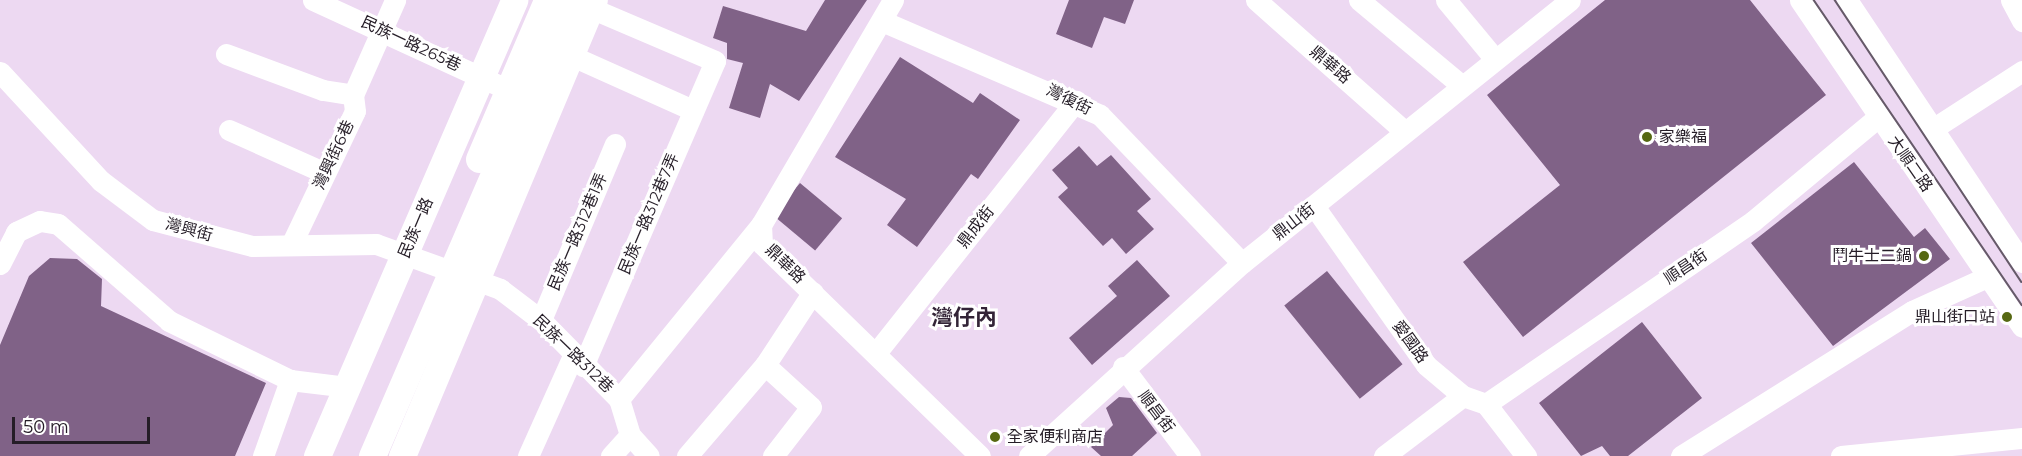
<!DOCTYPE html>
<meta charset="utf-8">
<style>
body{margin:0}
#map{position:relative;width:2022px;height:456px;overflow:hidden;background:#edd9f2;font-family:Montserrat,"Noto Sans TC",sans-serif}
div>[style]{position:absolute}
.building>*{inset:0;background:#806287;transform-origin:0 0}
.minor>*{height:21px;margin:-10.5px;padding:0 10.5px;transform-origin:10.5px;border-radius:10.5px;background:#fff}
.major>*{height:27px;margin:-13.5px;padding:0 13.5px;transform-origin:13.5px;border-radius:13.5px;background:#fff}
.tram>*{height:1.5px;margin:-0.75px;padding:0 0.75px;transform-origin:0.75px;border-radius:0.75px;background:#665a69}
.dots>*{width:16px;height:16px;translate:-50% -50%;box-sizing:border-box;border:3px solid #fff;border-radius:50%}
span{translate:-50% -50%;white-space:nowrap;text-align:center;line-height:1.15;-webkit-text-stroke:6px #fff;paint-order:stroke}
.street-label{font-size:16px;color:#251d27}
.poi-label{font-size:16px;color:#251d27}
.left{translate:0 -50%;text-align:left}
.right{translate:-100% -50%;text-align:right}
.district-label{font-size:22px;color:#332437;font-weight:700}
.scale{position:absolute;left:12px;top:417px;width:138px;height:27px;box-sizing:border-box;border:3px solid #251d27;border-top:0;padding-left:8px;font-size:18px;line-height:21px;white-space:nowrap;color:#251d27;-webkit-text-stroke:4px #fff;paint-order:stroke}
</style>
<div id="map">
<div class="building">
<div style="clip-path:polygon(825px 0,867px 0,799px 101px,770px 84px,760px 118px,729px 108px,743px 63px,727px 59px,727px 43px,713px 38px,723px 6px,806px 31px)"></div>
<div style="clip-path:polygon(1069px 0,1134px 0,1125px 24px,1104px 17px,1092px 48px,1056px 34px)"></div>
<div style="clip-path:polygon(1605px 0,1750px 0,1826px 95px,1523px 337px,1463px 262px,1560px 185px,1487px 95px)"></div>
<div style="clip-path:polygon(900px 57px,973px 103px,980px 93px,1020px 120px,978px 179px,971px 174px,917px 247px,887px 225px,906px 199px,835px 157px)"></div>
<div style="clip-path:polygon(1079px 146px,1097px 166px,1111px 155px,1151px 199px,1137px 211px,1154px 229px,1126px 254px,1112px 238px,1103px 246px,1058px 197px,1068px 188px,1052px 170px)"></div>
<div style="clip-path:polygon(1854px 162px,1914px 237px,1925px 228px,1950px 259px,1833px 346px,1751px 243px)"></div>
<div style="left:800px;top:183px;width:55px;height:42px;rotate:40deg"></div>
<div style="clip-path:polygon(50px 258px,77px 259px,102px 279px,101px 306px,266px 383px,235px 456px,0 456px,0 345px,29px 276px)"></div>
<div style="clip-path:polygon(1137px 260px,1170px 296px,1092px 365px,1069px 338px,1117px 296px,1108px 286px)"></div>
<div style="left:1327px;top:271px;width:120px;height:55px;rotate:51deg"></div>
<div style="clip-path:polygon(1642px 322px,1702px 398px,1628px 456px,1610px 456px,1602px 446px,1581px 456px,1539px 403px)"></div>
<div style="clip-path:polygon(1119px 397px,1131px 398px,1157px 433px,1132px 456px,1101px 456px,1091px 447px,1113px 425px,1106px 408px)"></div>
</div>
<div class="minor">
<div style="left:313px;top:0;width:216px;rotate:24.7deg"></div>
<div style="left:893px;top:0;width:261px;rotate:120.4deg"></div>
<div style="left:761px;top:225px;width:19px;rotate:87deg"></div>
<div style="left:762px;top:244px;width:304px;rotate:44.2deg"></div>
<div style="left:1256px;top:0;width:198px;rotate:41.5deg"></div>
<div style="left:1359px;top:0;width:133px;rotate:39.8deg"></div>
<div style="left:1446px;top:0;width:75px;rotate:50.4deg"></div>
<div style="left:1800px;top:0;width:395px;rotate:55.8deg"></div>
<div style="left:1847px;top:0;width:315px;rotate:56.3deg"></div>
<div style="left:2011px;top:0;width:24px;rotate:62deg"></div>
<div style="left:882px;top:21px;width:237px;rotate:23.3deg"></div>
<div style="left:1100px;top:115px;width:205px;rotate:46.2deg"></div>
<div style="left:226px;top:54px;width:103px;rotate:20.4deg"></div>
<div style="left:323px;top:90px;width:30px;rotate:9deg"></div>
<div style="left:572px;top:56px;width:133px;rotate:24.1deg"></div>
<div style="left:0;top:72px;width:149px;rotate:47.2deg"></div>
<div style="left:101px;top:181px;width:65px;rotate:36.9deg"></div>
<div style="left:153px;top:220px;width:102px;rotate:14.7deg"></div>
<div style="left:252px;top:246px;width:124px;rotate:-0.9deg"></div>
<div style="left:376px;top:244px;width:132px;rotate:19.9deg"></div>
<div style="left:500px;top:289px;width:51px;rotate:37.1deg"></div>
<div style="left:541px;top:320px;width:111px;rotate:45.4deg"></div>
<div style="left:619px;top:399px;width:38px;rotate:73deg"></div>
<div style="left:630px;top:435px;width:28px;rotate:48deg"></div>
<div style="left:1934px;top:128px;width:105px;rotate:-32.9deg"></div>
<div style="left:229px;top:130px;width:105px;rotate:24.1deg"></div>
<div style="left:1314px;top:206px;width:194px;rotate:54.8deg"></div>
<div style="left:1426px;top:365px;width:48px;rotate:40deg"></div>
<div style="left:1463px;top:396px;width:24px;rotate:19deg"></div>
<div style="left:1486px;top:404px;width:66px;rotate:52.4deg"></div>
<div style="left:291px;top:245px;width:148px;rotate:-64.5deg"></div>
<div style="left:355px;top:111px;width:16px;rotate:-97deg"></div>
<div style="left:353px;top:95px;width:104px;rotate:-66.1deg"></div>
<div style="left:0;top:264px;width:36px;rotate:-63deg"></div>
<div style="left:16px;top:232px;width:26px;rotate:-25deg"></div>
<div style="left:40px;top:221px;width:18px;rotate:9deg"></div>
<div style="left:58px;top:224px;width:147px;rotate:41.1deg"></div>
<div style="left:169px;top:321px;width:135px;rotate:26deg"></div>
<div style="left:290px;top:380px;width:57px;rotate:7deg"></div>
<div style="left:541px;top:320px;width:191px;rotate:-67.2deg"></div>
<div style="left:876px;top:353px;width:322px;rotate:-51.6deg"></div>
<div style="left:765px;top:365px;width:62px;rotate:42.4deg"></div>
<div style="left:811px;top:407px;width:62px;rotate:127.8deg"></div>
<div style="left:583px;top:366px;width:332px;rotate:-66.6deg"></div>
<div style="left:715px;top:61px;width:135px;rotate:-156.9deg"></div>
<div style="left:1123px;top:367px;width:111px;rotate:53deg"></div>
<div style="left:619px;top:399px;width:225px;rotate:-50.8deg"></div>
<div style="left:1486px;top:404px;width:324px;rotate:-34.4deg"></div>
<div style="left:1753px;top:221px;width:161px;rotate:-39.7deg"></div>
<div style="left:263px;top:456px;width:81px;rotate:-70.4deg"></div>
<div style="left:528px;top:456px;width:110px;rotate:-65.8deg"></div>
<div style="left:611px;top:456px;width:28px;rotate:-48deg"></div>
<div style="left:687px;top:456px;width:120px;rotate:-49.4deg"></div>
<div style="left:765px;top:365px;width:87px;rotate:-56.7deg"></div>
<div style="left:1029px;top:456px;width:287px;rotate:-42.2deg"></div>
<div style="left:1242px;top:263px;width:420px;rotate:-38.7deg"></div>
<div style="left:1384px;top:456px;width:99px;rotate:-37.2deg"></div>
<div style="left:1681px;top:456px;width:273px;rotate:-32.1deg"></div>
<div style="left:1912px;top:311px;width:85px;rotate:-24.4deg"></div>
<div style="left:1841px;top:456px;width:182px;rotate:-5.7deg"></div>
</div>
<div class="major">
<div style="left:479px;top:159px;width:173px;rotate:-66.8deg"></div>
<div style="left:317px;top:456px;width:497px;rotate:-66.6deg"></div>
<div style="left:372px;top:456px;width:497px;rotate:-66.6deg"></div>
<div style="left:402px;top:456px;width:495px;rotate:-67.2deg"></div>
</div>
<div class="tram">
<div style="left:1814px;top:0;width:369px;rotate:55.7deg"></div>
<div style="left:1835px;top:0;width:338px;rotate:56.5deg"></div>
</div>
<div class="dots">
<div style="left:1647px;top:137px;background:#566812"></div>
<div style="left:1924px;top:256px;background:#566812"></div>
<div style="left:2007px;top:317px;background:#566812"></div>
<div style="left:995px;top:437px;background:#566812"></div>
</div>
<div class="street-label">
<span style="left:411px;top:44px;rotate:25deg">民族一路265巷</span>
<span style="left:1330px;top:65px;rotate:41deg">鼎華路</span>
<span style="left:1069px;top:100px;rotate:26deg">灣復街</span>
<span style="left:334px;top:155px;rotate:-65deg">灣興街6巷</span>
<span style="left:1910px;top:164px;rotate:55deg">大順二路</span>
<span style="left:649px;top:214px;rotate:-67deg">民族一路312巷7弄</span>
<span style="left:1294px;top:222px;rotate:-38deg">鼎山街</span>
<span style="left:976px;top:227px;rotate:-52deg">鼎成街</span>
<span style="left:416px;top:228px;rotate:-67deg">民族一路</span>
<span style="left:189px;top:230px;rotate:15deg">灣興街</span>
<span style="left:578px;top:232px;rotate:-67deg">民族一路312巷1弄</span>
<span style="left:785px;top:264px;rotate:44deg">鼎華路</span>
<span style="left:1686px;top:267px;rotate:-34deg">順昌街</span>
<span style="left:1410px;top:342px;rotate:54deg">愛國路</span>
<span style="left:573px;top:354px;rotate:44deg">民族一路312巷</span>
<span style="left:1156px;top:412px;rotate:53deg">順昌街</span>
</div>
<div class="poi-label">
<span class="left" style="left:1659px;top:137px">家樂福</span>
<span class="right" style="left:1912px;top:256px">鬥牛士二鍋</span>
<span class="right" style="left:1995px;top:317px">鼎山街口站</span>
<span class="left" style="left:1007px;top:437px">全家便利商店</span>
</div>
<div class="district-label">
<span style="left:964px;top:318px">灣仔內</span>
</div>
<div class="scale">50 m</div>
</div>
